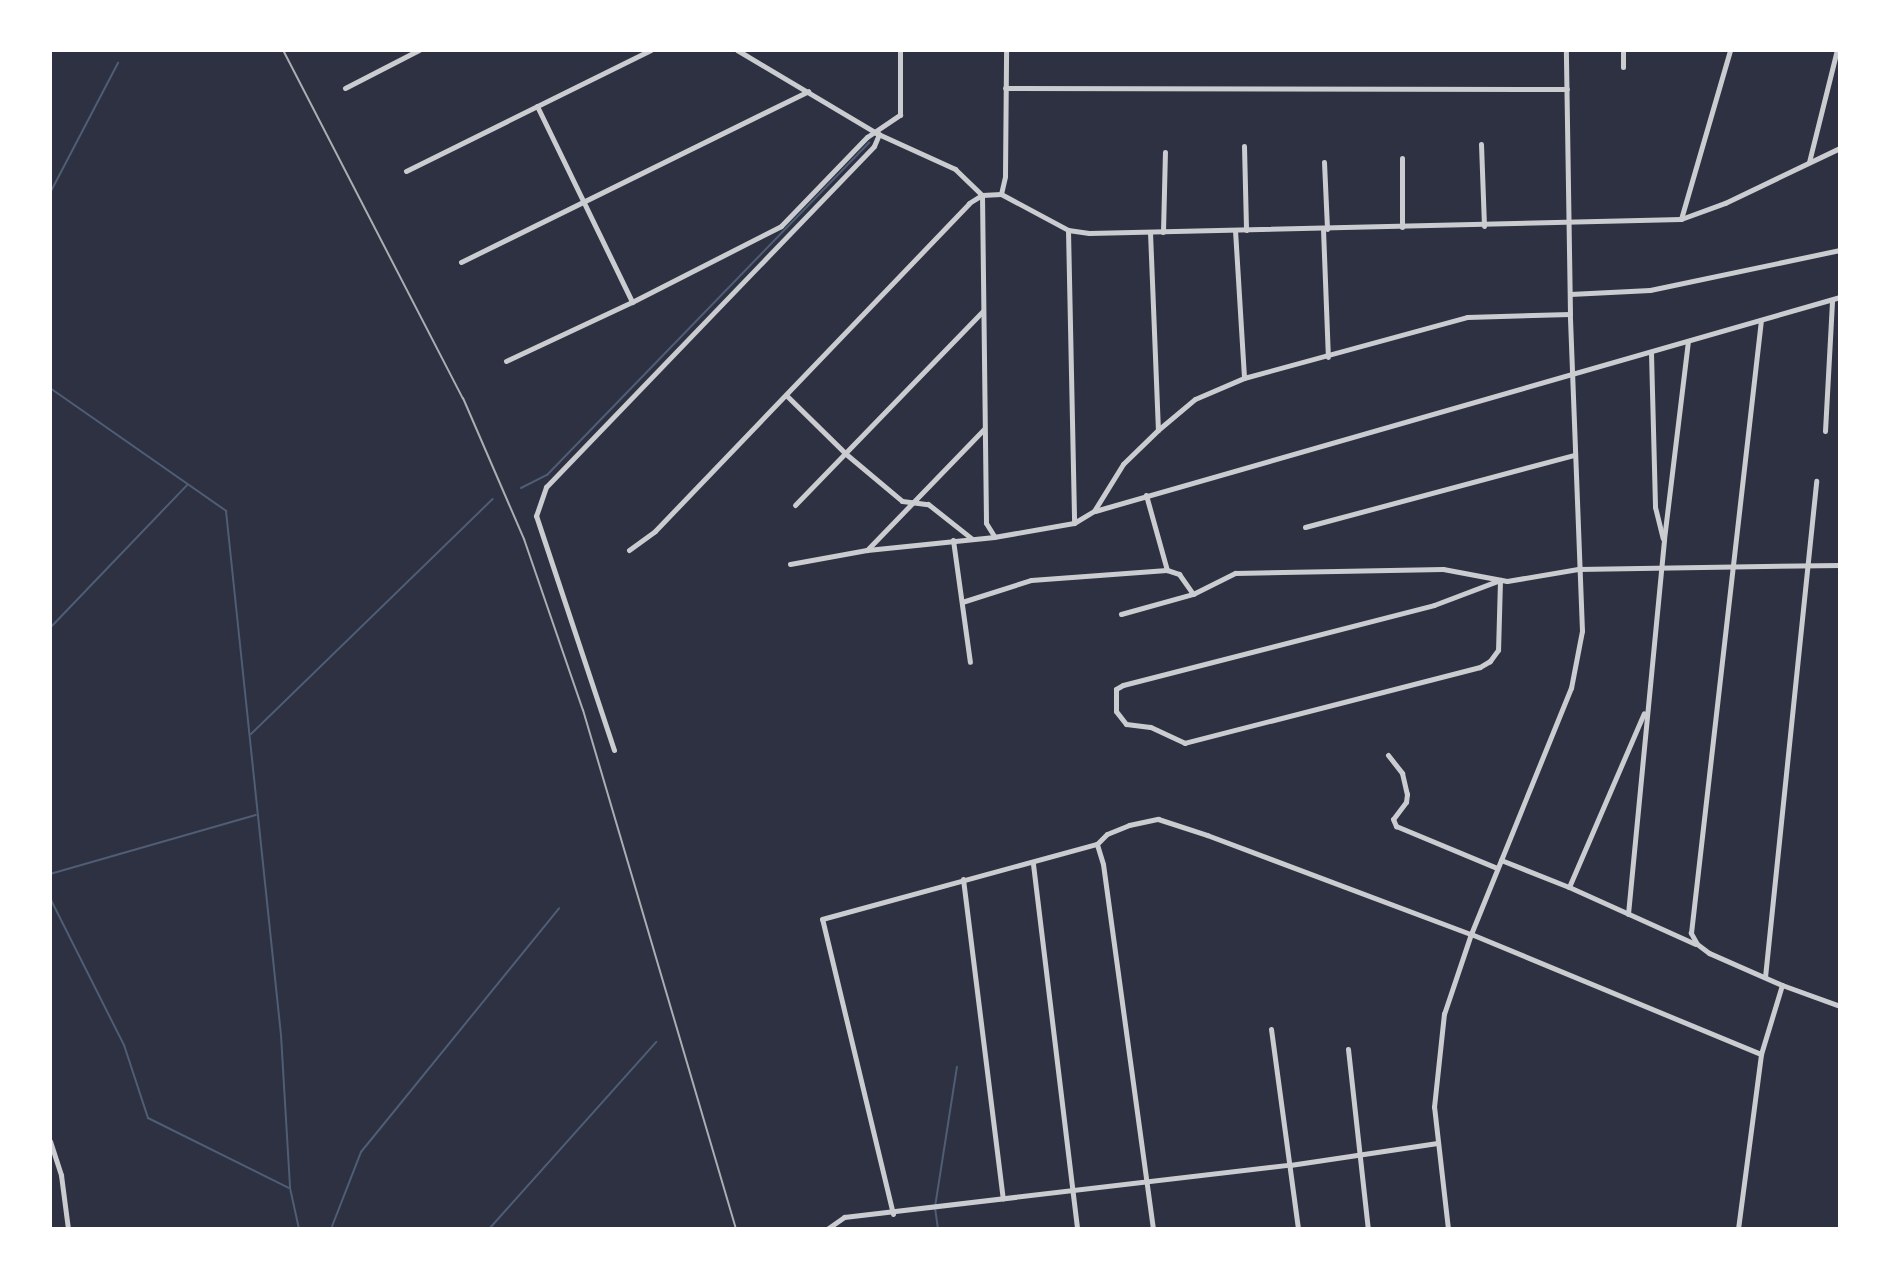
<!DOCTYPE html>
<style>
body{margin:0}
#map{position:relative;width:1890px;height:1279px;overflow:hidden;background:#2d3142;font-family:Karla,sans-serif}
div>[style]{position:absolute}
.stream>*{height:2px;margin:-1px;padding:0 1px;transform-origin:1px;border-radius:1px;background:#4f5d75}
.minor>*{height:5px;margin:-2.5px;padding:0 2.5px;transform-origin:2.5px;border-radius:2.5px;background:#caccd0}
.rail>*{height:2px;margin:-1px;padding:0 1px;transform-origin:1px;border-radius:1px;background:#abadb3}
span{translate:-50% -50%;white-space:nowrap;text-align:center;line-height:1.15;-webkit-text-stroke:8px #fff;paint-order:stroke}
.frame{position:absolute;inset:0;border:52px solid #fff;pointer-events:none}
</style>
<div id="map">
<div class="stream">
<div style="left:50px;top:193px;width:147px;rotate:-62.4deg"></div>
<div style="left:50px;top:388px;width:215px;rotate:34.9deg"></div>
<div style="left:226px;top:511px;width:527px;rotate:84.01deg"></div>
<div style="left:281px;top:1035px;width:153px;rotate:86.6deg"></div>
<div style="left:290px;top:1188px;width:42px;rotate:77.6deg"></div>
<div style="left:521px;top:488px;width:29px;rotate:-27deg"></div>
<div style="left:547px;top:475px;width:463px;rotate:-45.9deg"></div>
<div style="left:50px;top:628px;width:198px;rotate:-46.2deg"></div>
<div style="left:251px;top:734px;width:337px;rotate:-44.2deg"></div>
<div style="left:50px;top:874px;width:214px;rotate:-16deg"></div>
<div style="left:50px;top:898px;width:165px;rotate:63.3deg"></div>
<div style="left:124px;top:1045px;width:77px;rotate:71.8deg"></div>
<div style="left:148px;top:1118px;width:157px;rotate:26.4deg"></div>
<div style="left:331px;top:1229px;width:83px;rotate:-68.7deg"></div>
<div style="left:361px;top:1152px;width:314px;rotate:-50.9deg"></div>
<div style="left:489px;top:1229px;width:251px;rotate:-48.2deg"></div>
<div style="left:938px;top:1229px;width:22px;rotate:-98deg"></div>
<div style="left:935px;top:1207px;width:142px;rotate:-81.1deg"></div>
</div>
<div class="minor">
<div style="left:737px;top:50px;width:162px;rotate:30.8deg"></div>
<div style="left:876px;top:133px;width:87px;rotate:24.5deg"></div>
<div style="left:955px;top:169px;width:37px;rotate:44deg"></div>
<div style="left:982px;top:195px;width:328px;rotate:89.3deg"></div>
<div style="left:986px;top:523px;width:15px;rotate:58deg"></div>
<div style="left:1623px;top:50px;width:17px;rotate:90deg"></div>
<div style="left:345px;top:88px;width:83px;rotate:-27.2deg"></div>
<div style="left:1005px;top:88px;width:562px;rotate:0.1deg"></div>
<div style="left:537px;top:106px;width:218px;rotate:64.1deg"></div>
<div style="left:1481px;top:144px;width:82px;rotate:87.9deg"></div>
<div style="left:1244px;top:146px;width:84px;rotate:88.6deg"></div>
<div style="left:1324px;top:162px;width:67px;rotate:87.4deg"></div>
<div style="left:1809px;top:162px;width:115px;rotate:-76deg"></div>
<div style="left:406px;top:171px;width:273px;rotate:-26.3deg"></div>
<div style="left:1001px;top:194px;width:18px;rotate:-77deg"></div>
<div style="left:1005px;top:176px;width:126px;rotate:-89.5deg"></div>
<div style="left:1681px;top:219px;width:176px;rotate:-73.8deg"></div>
<div style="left:1402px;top:227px;width:69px;rotate:-90deg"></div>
<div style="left:1323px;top:229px;width:128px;rotate:87.8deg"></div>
<div style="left:1068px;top:230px;width:293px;rotate:88.8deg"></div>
<div style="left:1235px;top:230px;width:148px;rotate:86.5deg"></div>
<div style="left:1150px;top:232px;width:198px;rotate:87.7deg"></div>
<div style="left:1163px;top:232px;width:80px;rotate:-88.6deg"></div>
<div style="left:461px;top:262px;width:387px;rotate:-26.2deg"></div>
<div style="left:1570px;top:294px;width:80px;rotate:-2.9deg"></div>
<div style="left:1650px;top:290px;width:194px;rotate:-11.9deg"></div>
<div style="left:1651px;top:353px;width:154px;rotate:88.5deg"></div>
<div style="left:1655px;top:507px;width:32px;rotate:76deg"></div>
<div style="left:506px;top:361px;width:139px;rotate:-25.1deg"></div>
<div style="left:632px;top:302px;width:167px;rotate:-27deg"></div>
<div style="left:781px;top:226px;width:124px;rotate:-46deg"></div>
<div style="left:867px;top:137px;width:40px;rotate:-34deg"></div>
<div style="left:900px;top:115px;width:65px;rotate:-90deg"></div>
<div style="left:786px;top:395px;width:84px;rotate:44.5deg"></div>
<div style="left:846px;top:454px;width:73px;rotate:40deg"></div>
<div style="left:902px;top:501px;width:26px;rotate:7deg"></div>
<div style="left:928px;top:504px;width:55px;rotate:38.3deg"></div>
<div style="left:1825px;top:431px;width:131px;rotate:-86.9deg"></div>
<div style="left:1146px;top:495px;width:78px;rotate:74.4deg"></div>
<div style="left:795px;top:505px;width:270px;rotate:-45.9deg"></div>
<div style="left:1095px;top:511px;width:775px;rotate:-16.03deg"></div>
<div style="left:1305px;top:527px;width:278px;rotate:-15deg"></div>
<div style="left:953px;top:540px;width:123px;rotate:82.1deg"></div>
<div style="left:629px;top:550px;width:32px;rotate:-36deg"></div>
<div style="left:655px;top:531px;width:454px;rotate:-46.2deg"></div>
<div style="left:969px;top:203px;width:15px;rotate:-32deg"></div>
<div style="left:982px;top:195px;width:19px;rotate:-3deg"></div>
<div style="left:1001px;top:194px;width:76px;rotate:28.2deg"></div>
<div style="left:1068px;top:230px;width:21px;rotate:8deg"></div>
<div style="left:1089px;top:233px;width:592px;rotate:-1.35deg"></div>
<div style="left:1681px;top:219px;width:47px;rotate:-20deg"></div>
<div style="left:1725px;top:203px;width:127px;rotate:-25.6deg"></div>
<div style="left:867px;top:550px;width:168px;rotate:-46deg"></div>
<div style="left:790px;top:564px;width:78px;rotate:-10.3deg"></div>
<div style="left:867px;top:550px;width:128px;rotate:-5.8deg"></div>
<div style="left:994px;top:537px;width:81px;rotate:-9.9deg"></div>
<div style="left:1074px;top:523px;width:23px;rotate:-31deg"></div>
<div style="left:1094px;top:511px;width:55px;rotate:-58.3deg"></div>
<div style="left:1123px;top:464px;width:49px;rotate:-44.2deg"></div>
<div style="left:1158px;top:430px;width:48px;rotate:-40deg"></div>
<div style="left:1195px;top:399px;width:53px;rotate:-23.2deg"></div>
<div style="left:1244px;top:378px;width:231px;rotate:-15.3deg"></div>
<div style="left:1467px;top:317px;width:103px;rotate:-1.7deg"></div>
<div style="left:1570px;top:314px;width:264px;rotate:-90.9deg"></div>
<div style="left:1500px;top:580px;width:70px;rotate:91.6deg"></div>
<div style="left:1498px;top:650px;width:14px;rotate:126deg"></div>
<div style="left:1490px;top:661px;width:12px;rotate:149deg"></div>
<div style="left:1480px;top:667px;width:305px;rotate:165.6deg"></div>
<div style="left:1185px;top:743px;width:38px;rotate:-155deg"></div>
<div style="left:1150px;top:727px;width:24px;rotate:-173deg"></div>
<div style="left:1126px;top:724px;width:16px;rotate:-128deg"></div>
<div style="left:1116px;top:711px;width:22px;rotate:-90deg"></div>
<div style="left:1116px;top:689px;width:8px;rotate:-30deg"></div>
<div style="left:1123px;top:685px;width:321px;rotate:-14.4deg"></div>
<div style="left:1434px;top:605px;width:71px;rotate:-20.7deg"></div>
<div style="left:962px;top:602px;width:72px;rotate:-17.7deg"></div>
<div style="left:1031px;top:580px;width:136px;rotate:-4.2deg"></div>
<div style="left:1167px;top:570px;width:13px;rotate:18deg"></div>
<div style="left:1179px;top:574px;width:24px;rotate:55deg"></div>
<div style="left:1121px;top:614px;width:75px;rotate:-15.5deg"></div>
<div style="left:1193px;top:594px;width:47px;rotate:-26.6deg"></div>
<div style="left:1235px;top:573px;width:208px;rotate:-1.1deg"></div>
<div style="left:1443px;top:569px;width:65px;rotate:10.6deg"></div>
<div style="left:1507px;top:581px;width:72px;rotate:-9.6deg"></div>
<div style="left:1578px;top:569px;width:262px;rotate:-0.9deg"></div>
<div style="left:614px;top:750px;width:247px;rotate:-108.4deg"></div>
<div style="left:536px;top:516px;width:31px;rotate:-71deg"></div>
<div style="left:546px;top:487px;width:473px;rotate:-46.1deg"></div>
<div style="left:874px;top:146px;width:13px;rotate:-67deg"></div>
<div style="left:1388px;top:755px;width:23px;rotate:52deg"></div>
<div style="left:1402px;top:773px;width:22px;rotate:77deg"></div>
<div style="left:1407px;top:794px;width:8px;rotate:97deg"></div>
<div style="left:1406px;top:802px;width:21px;rotate:127deg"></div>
<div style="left:1393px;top:819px;width:8px;rotate:67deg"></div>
<div style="left:1396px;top:826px;width:109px;rotate:22.6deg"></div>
<div style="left:1501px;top:860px;width:73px;rotate:21.7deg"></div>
<div style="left:1569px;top:887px;width:189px;rotate:-66.7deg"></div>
<div style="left:1033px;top:864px;width:368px;rotate:83.1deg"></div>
<div style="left:963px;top:879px;width:322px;rotate:82.9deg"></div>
<div style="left:1569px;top:887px;width:138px;rotate:24.3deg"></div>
<div style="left:1628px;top:914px;width:377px;rotate:-84.5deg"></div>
<div style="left:1664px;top:539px;width:198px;rotate:-83.1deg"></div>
<div style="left:1765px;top:977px;width:499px;rotate:-84.1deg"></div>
<div style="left:1782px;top:985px;width:62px;rotate:19.9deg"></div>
<div style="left:1271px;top:1029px;width:202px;rotate:82.3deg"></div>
<div style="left:1348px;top:1049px;width:181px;rotate:83.7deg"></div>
<div style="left:50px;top:1141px;width:36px;rotate:72deg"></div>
<div style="left:61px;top:1175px;width:54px;rotate:82.6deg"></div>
<div style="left:893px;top:1214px;width:303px;rotate:-103.5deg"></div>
<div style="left:822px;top:919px;width:285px;rotate:-15.3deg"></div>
<div style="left:827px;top:1229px;width:21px;rotate:-35deg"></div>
<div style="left:844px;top:1217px;width:449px;rotate:-6.7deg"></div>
<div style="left:1290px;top:1165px;width:149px;rotate:-8.5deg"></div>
<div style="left:1153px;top:1229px;width:368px;rotate:-97.8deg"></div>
<div style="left:1103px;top:864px;width:21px;rotate:-107deg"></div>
<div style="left:1097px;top:844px;width:14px;rotate:-45deg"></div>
<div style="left:1107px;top:834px;width:24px;rotate:-22deg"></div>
<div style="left:1129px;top:825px;width:30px;rotate:-12deg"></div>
<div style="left:1158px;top:819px;width:52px;rotate:18.1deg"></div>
<div style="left:1207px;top:835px;width:282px;rotate:20.6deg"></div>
<div style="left:1471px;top:934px;width:314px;rotate:22.5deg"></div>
<div style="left:1448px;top:1229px;width:123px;rotate:-96.5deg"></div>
<div style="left:1434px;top:1107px;width:94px;rotate:-83.9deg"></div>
<div style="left:1444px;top:1014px;width:84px;rotate:-71.4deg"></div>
<div style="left:1471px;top:934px;width:266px;rotate:-67.9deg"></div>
<div style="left:1571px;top:688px;width:58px;rotate:-79.1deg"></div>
<div style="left:1582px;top:631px;width:317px;rotate:-92.2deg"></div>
<div style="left:1738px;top:1229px;width:177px;rotate:-82.5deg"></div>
<div style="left:1761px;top:1054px;width:72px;rotate:-73.1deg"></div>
<div style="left:1782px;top:985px;width:80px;rotate:-156.3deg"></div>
<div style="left:1709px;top:953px;width:15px;rotate:-143deg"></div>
<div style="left:1697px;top:944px;width:13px;rotate:-119deg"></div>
<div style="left:1691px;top:933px;width:617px;rotate:-83.49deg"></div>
</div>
<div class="rail">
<div style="left:283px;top:50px;width:392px;rotate:62.7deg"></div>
<div style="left:463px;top:398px;width:154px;rotate:66.6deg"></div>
<div style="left:524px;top:539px;width:181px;rotate:71deg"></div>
<div style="left:583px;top:710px;width:541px;rotate:73.57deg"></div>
</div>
<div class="frame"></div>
</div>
